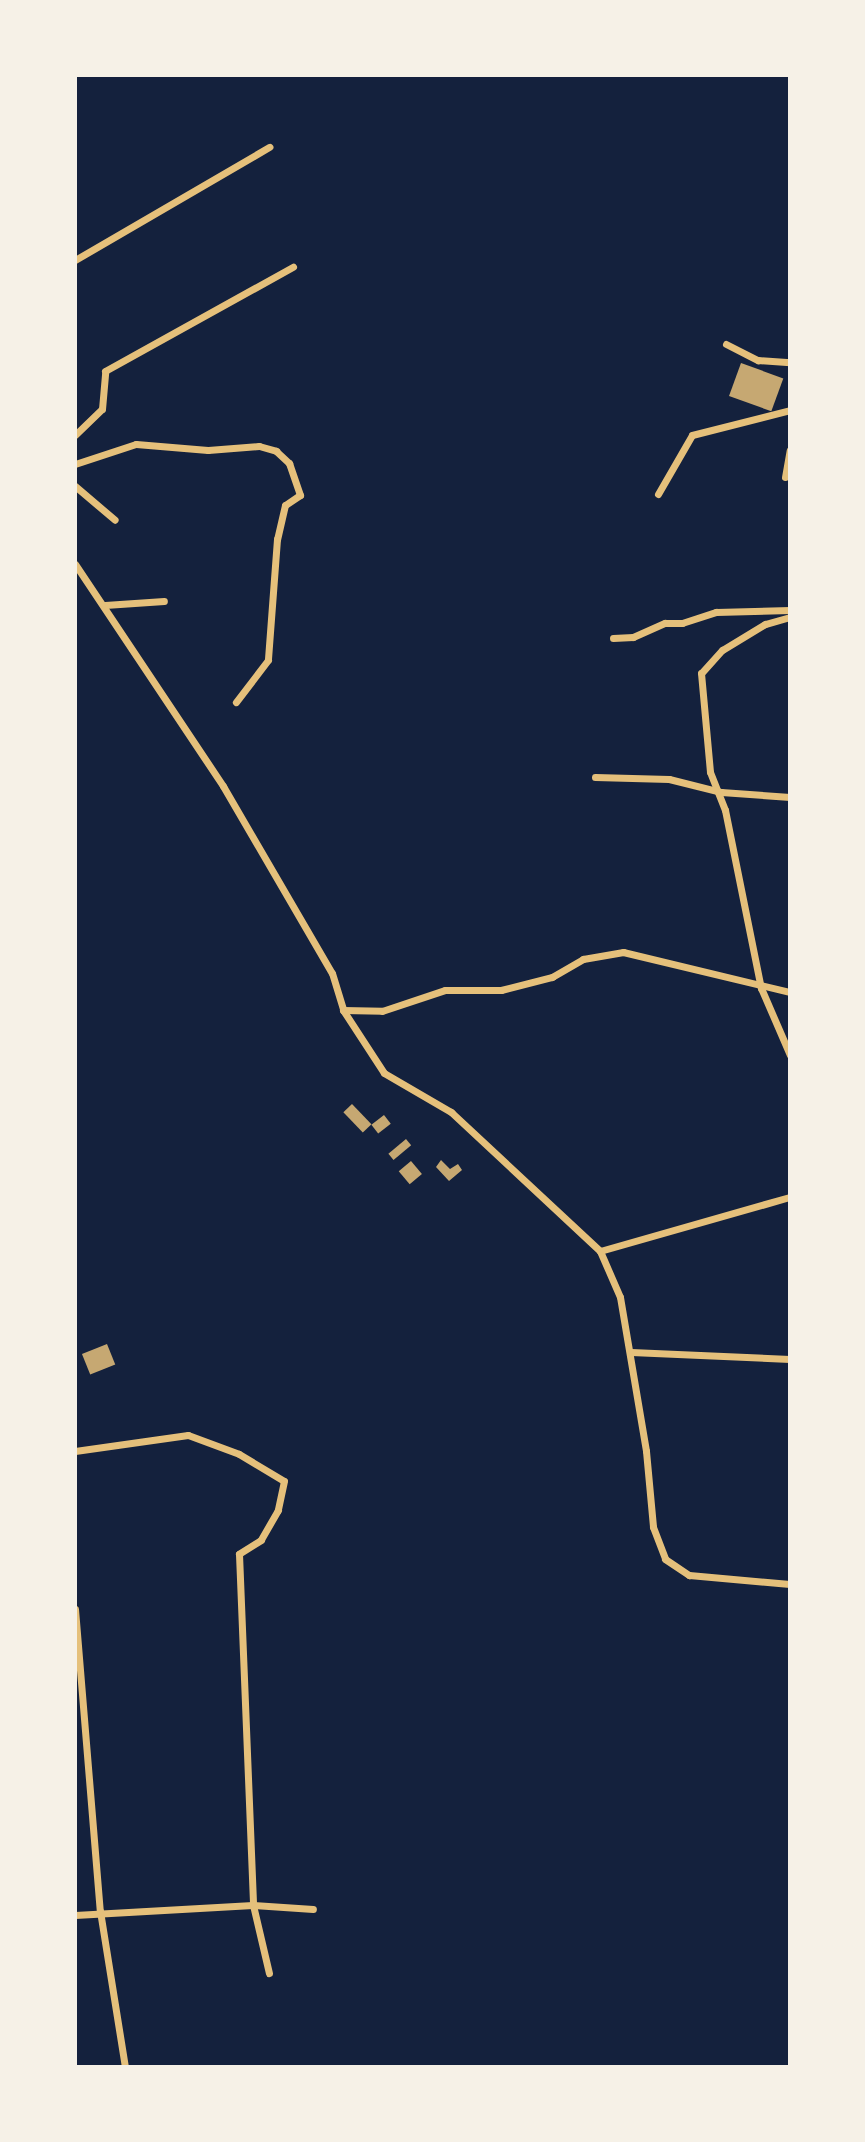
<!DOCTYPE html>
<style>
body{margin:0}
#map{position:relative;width:865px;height:2142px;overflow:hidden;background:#14213d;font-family:Arial,sans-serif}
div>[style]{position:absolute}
.building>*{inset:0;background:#c6a872;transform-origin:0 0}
.minor>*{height:7px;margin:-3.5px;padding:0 3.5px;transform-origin:3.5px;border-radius:3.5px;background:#e5c07b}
span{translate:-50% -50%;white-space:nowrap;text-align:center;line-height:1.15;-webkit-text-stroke:7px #f6f1e7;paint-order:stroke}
.frame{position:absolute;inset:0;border:77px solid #f6f1e7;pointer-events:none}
</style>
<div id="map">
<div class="building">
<div style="left:741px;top:363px;width:45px;height:35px;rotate:20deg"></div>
<div style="left:352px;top:1104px;width:28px;height:12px;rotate:46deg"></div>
<div style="left:384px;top:1115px;width:11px;height:16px;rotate:52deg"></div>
<div style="left:406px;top:1139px;width:8px;height:23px;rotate:50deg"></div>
<div style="clip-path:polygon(441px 1160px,450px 1169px,458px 1164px,462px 1170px,449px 1181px,436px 1167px)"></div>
<div style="left:411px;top:1161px;width:17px;height:16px;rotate:50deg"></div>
<div style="left:107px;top:1344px;width:22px;height:27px;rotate:68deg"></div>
</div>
<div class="minor">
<div style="left:75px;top:260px;width:225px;rotate:-30.2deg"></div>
<div style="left:726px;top:344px;width:36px;rotate:27deg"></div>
<div style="left:758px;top:360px;width:32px;rotate:4deg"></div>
<div style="left:75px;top:435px;width:37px;rotate:-44deg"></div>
<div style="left:102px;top:409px;width:38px;rotate:-85deg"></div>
<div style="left:105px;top:371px;width:215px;rotate:-29deg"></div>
<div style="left:75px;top:464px;width:64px;rotate:-18.2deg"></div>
<div style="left:136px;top:444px;width:72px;rotate:4.8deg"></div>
<div style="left:208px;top:450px;width:51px;rotate:-4.5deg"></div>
<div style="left:259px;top:446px;width:18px;rotate:16deg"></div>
<div style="left:276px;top:451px;width:18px;rotate:43deg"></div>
<div style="left:289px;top:463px;width:34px;rotate:71deg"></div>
<div style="left:300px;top:495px;width:18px;rotate:146deg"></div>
<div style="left:285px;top:505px;width:35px;rotate:103deg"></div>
<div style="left:277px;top:539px;width:121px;rotate:94.3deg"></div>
<div style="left:268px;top:660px;width:53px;rotate:127.3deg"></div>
<div style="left:785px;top:477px;width:27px;rotate:-80deg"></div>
<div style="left:75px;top:486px;width:52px;rotate:40.4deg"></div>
<div style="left:658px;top:494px;width:68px;rotate:-60deg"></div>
<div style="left:692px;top:435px;width:101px;rotate:-14.3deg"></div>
<div style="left:75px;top:564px;width:267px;rotate:56.3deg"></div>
<div style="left:223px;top:786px;width:216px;rotate:59.8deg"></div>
<div style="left:332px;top:973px;width:39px;rotate:73deg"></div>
<div style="left:343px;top:1010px;width:75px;rotate:56.9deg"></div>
<div style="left:384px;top:1073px;width:78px;rotate:30.2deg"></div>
<div style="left:451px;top:1112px;width:204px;rotate:43deg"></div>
<div style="left:600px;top:1251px;width:50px;rotate:66.5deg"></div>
<div style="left:620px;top:1297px;width:156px;rotate:80.4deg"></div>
<div style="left:646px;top:1451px;width:76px;rotate:84.7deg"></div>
<div style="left:653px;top:1527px;width:34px;rotate:69deg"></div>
<div style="left:665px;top:1559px;width:29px;rotate:34deg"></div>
<div style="left:689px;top:1575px;width:101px;rotate:5.1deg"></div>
<div style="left:105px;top:605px;width:59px;rotate:-3.9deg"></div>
<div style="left:790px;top:617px;width:26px;rotate:164deg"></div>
<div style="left:765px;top:624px;width:50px;rotate:148.8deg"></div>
<div style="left:722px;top:650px;width:31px;rotate:132deg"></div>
<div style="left:701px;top:673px;width:99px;rotate:84.8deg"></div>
<div style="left:710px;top:772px;width:41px;rotate:68.5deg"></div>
<div style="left:725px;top:810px;width:182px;rotate:78.6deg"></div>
<div style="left:761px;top:988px;width:73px;rotate:66.6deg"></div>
<div style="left:613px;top:638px;width:20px;rotate:-3deg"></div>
<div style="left:633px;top:637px;width:35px;rotate:-24deg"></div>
<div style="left:665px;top:623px;width:17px"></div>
<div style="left:682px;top:623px;width:36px;rotate:-18deg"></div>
<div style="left:716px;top:612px;width:74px;rotate:-1.5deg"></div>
<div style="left:595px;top:777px;width:74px;rotate:1.5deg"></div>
<div style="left:669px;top:779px;width:54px;rotate:14deg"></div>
<div style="left:721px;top:792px;width:69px;rotate:4.1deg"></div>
<div style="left:343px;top:1010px;width:39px;rotate:1deg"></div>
<div style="left:382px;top:1011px;width:66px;rotate:-18.4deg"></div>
<div style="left:445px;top:990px;width:56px"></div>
<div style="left:501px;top:990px;width:53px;rotate:-14.3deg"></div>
<div style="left:552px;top:977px;width:36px;rotate:-30deg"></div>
<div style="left:583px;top:959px;width:41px;rotate:-9.9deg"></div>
<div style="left:623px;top:952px;width:172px;rotate:13.5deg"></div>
<div style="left:600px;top:1251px;width:198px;rotate:-15.9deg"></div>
<div style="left:631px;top:1352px;width:159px;rotate:2.5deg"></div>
<div style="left:75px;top:1451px;width:114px;rotate:-8.1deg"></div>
<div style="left:188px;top:1435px;width:54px;rotate:20.4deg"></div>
<div style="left:239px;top:1454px;width:52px;rotate:31deg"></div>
<div style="left:284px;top:1481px;width:30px;rotate:102deg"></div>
<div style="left:278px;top:1510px;width:34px;rotate:120deg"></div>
<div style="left:261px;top:1540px;width:26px;rotate:148deg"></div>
<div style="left:239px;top:1554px;width:351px;rotate:87.7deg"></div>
<div style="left:253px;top:1905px;width:70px;rotate:76.8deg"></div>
<div style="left:75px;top:1609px;width:303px;rotate:85.3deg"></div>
<div style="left:100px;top:1911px;width:158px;rotate:80.9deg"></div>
<div style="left:75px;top:1915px;width:178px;rotate:-3.2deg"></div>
<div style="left:253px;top:1905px;width:60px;rotate:3.8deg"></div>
</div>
<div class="frame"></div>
</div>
